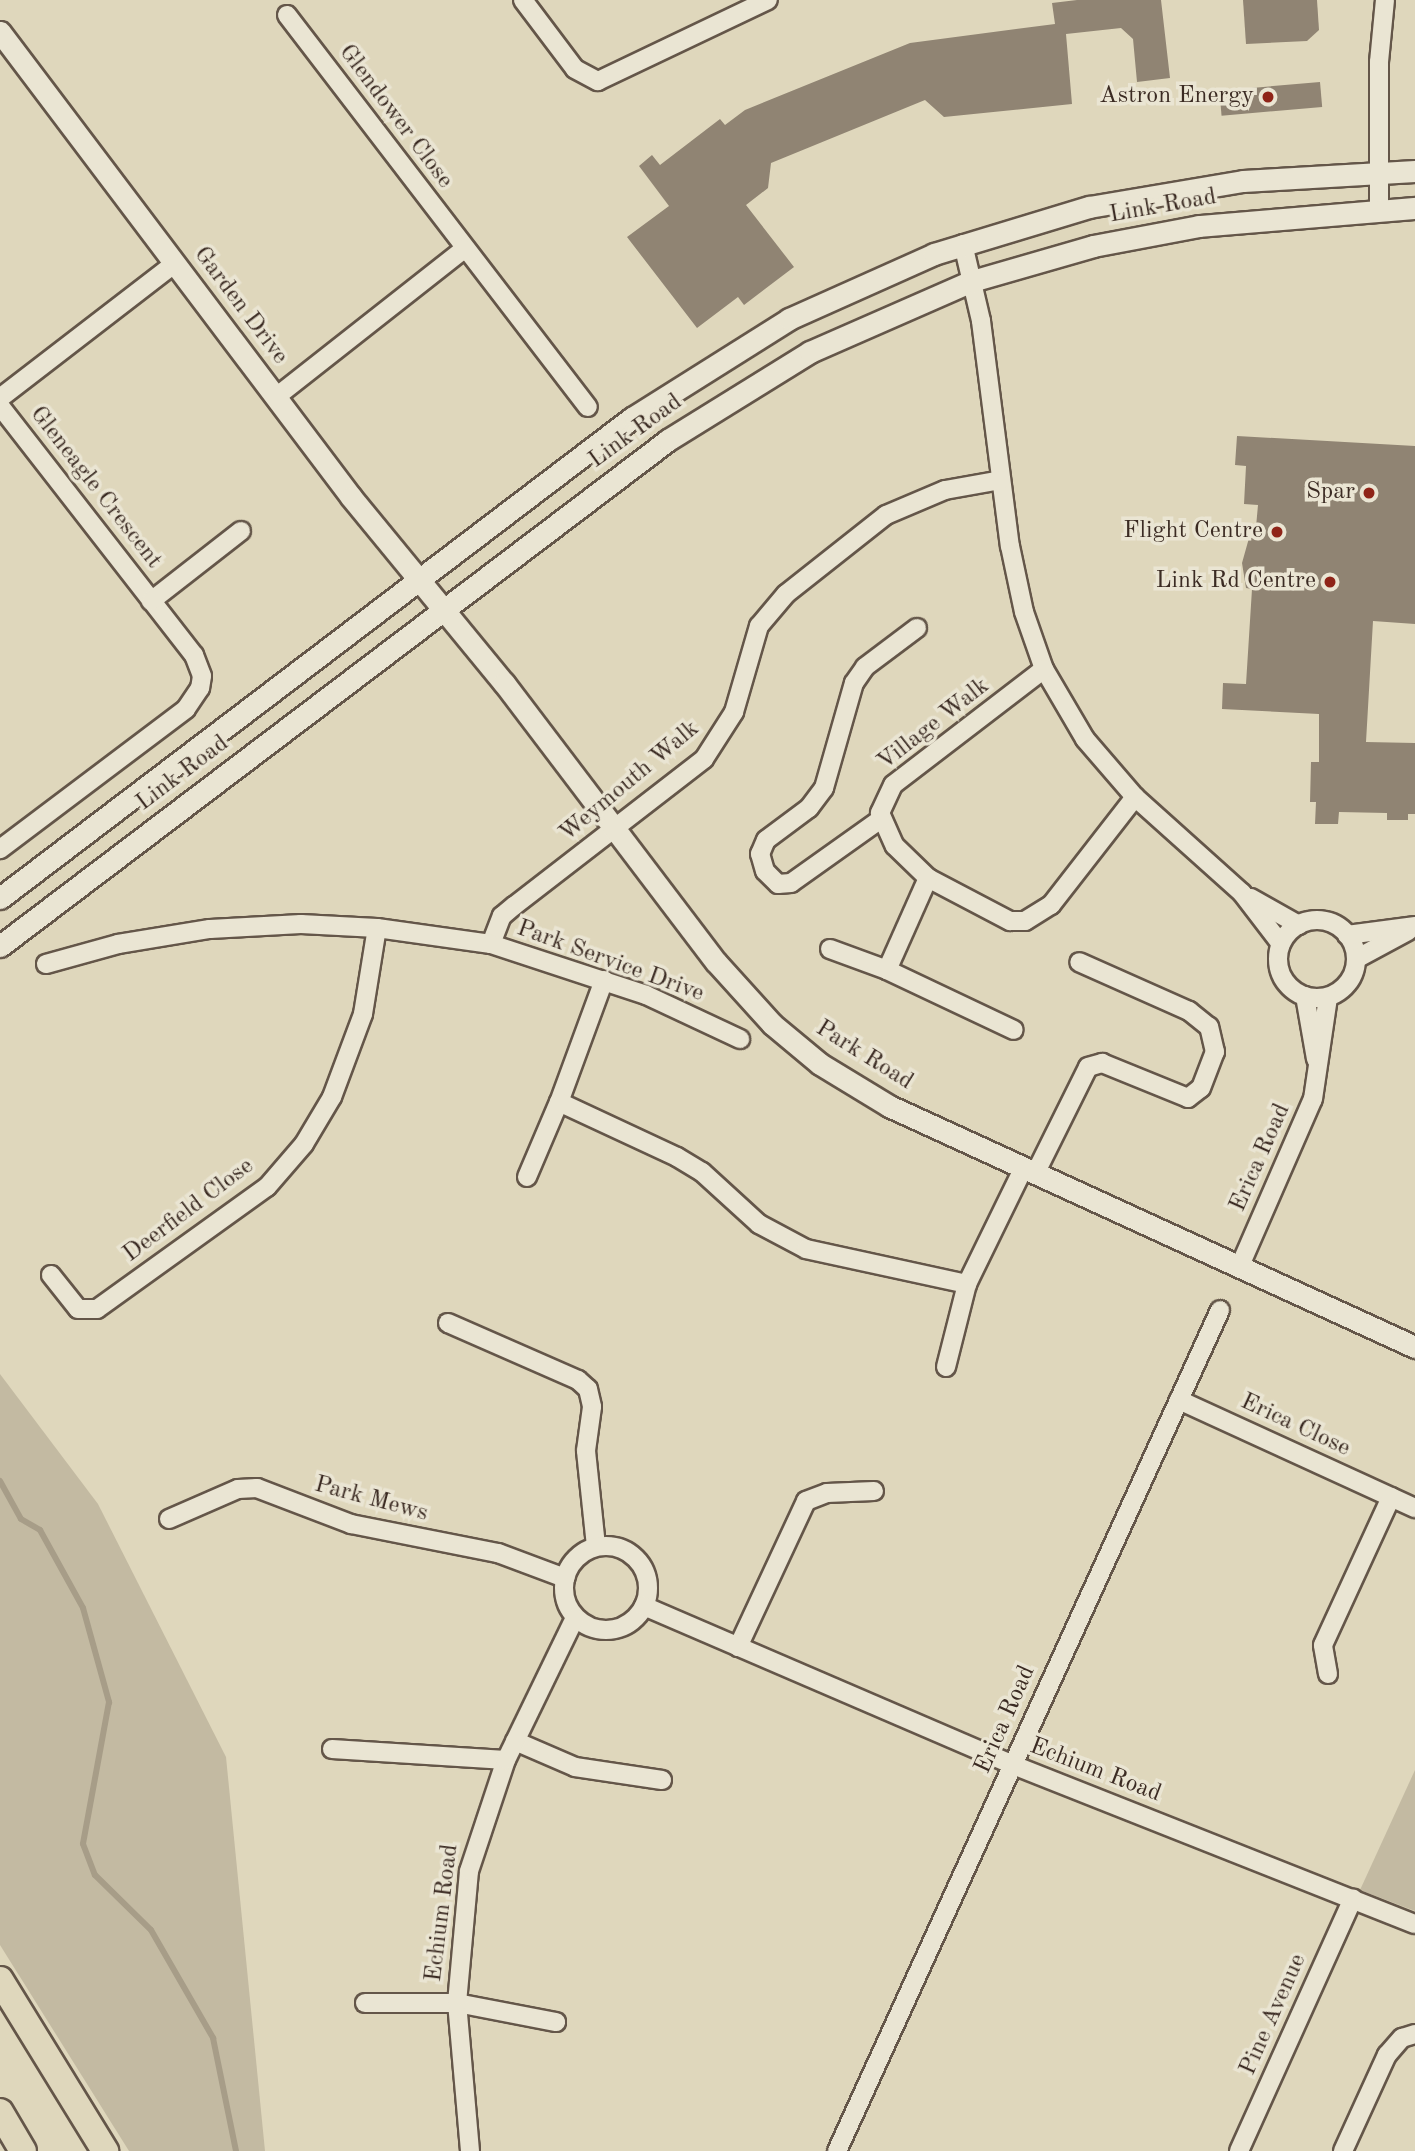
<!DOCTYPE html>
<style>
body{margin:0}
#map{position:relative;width:1415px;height:2151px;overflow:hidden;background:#dfd7bc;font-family:"Old Standard TT",serif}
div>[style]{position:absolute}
.green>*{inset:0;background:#c3baa2}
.stream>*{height:6px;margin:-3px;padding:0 3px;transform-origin:3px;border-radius:3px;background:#a79d88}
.building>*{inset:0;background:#908473;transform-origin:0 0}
.roads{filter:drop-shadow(2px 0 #645649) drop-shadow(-2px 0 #645649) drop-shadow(0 2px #645649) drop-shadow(0 -2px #645649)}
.minor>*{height:18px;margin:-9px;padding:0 9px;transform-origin:9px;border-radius:9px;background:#eae5d3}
.minor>.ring{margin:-9px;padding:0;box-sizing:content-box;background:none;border:18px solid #eae5d3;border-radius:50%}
.tertiary>*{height:21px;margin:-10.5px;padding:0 10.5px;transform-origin:10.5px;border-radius:10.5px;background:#eae5d3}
.primary>*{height:26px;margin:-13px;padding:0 13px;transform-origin:13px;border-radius:13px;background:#dfd7bc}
.dots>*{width:19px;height:19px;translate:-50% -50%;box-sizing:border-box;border:4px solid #eae5d3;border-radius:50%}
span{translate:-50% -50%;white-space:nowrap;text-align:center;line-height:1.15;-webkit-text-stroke:7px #eae5d3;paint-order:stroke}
.poi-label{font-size:24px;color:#3b2b23}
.right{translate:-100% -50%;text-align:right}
.street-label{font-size:24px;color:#3b2b23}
</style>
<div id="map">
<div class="green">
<div style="clip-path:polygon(0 1374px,98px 1504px,226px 1757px,265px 2151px,129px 2151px,0 1945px)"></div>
<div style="clip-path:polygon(1415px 1770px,1415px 1911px,1360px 1890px)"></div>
</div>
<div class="stream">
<div style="left:0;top:1481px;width:43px;rotate:61.1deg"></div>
<div style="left:21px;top:1519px;width:22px;rotate:30deg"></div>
<div style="left:40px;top:1530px;width:89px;rotate:61.1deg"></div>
<div style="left:83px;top:1608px;width:98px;rotate:74.5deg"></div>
<div style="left:109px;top:1702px;width:144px;rotate:100.4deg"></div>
<div style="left:83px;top:1844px;width:33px;rotate:69deg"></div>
<div style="left:95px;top:1875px;width:78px;rotate:44.5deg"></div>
<div style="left:151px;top:1930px;width:125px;rotate:60.1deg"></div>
<div style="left:213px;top:2038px;width:115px;rotate:78.5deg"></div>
</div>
<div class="building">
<div style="clip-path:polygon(1077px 0,1161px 0,1170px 78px,1137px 82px,1133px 39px,1121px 28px,1066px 34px,1072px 104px,944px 117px,925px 100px,771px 163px,768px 188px,746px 205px,794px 267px,744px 305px,738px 297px,697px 328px,627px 237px,669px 206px,639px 166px,652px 155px,660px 165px,720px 119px,725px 125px,745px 110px,910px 43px,1055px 24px,1052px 3px)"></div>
<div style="clip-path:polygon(1243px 0,1317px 0,1319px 30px,1307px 41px,1246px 44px)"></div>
<div style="left:1320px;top:82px;width:25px;height:101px;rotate:85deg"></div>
<div style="clip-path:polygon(1237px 436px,1415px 446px,1415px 624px,1373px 621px,1366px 742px,1415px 743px,1415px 814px,1408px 814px,1408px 820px,1387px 820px,1387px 813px,1339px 812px,1338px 824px,1315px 824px,1316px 802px,1310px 802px,1311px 762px,1319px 762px,1319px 714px,1222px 709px,1223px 683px,1246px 684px,1252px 589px,1246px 588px,1242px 563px,1249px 538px,1255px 538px,1258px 505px,1244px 504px,1246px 466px,1235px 465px)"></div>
</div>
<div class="roads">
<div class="minor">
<div style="left:523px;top:0;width:86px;rotate:53deg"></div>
<div style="left:575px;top:69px;width:26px;rotate:28deg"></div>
<div style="left:598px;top:81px;width:188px;rotate:-25.5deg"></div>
<div style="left:287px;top:15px;width:494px;rotate:52.5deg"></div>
<div style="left:1379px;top:210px;width:148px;rotate:-90deg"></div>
<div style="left:1379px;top:62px;width:62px;rotate:-84.5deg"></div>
<div style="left:963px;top:244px;width:79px;rotate:76.8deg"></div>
<div style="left:981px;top:321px;width:227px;rotate:82.7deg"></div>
<div style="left:1010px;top:546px;width:67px;rotate:78deg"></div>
<div style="left:1024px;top:612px;width:60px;rotate:70.7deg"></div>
<div style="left:1044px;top:669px;width:81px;rotate:59.6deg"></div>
<div style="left:1085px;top:739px;width:77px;rotate:49.2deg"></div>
<div style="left:1135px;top:797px;width:144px;rotate:41.9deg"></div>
<div style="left:1242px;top:893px;width:64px;rotate:52.6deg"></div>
<div style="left:276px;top:397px;width:239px;rotate:-38.2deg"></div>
<div style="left:0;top:398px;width:221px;rotate:-37.6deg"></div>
<div style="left:0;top:406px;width:316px;rotate:52.1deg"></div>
<div style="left:194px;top:655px;width:22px;rotate:69deg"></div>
<div style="left:202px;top:676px;width:12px;rotate:99deg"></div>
<div style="left:200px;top:688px;width:25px;rotate:124deg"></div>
<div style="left:186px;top:709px;width:233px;rotate:143deg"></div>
<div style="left:151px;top:601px;width:114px;rotate:-37.9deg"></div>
<div style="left:1044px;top:669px;width:190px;rotate:142.5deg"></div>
<div style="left:893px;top:785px;width:31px;rotate:115deg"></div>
<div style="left:880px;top:813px;width:36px;rotate:66deg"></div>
<div style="left:895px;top:846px;width:46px;rotate:44.1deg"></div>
<div style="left:928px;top:878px;width:93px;rotate:27.7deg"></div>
<div style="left:1010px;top:921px;width:15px"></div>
<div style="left:1025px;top:921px;width:31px;rotate:-32deg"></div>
<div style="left:1051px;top:905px;width:137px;rotate:-52.1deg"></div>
<div style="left:881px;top:819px;width:110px;rotate:144.6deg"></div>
<div style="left:791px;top:883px;width:13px;rotate:176deg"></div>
<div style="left:778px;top:884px;width:18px;rotate:-135deg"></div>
<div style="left:765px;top:871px;width:18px;rotate:-106deg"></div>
<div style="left:760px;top:854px;width:15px;rotate:-67deg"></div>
<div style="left:766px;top:840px;width:54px;rotate:-36.7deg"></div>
<div style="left:809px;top:808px;width:25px;rotate:-53deg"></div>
<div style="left:824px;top:788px;width:109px;rotate:-74.1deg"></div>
<div style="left:854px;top:683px;width:19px;rotate:-55deg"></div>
<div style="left:865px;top:667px;width:65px;rotate:-36.9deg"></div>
<div style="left:1251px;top:898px;width:55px;rotate:29.4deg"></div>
<div class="ring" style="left:1278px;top:920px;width:60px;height:60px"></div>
<div style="left:1347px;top:935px;width:69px;rotate:-7.5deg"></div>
<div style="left:491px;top:944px;width:30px;rotate:-69deg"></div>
<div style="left:502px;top:916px;width:16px;rotate:-40deg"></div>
<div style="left:514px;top:906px;width:240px;rotate:-37.7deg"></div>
<div style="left:704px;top:759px;width:56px;rotate:-57.4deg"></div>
<div style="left:734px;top:712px;width:90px;rotate:-73.8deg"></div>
<div style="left:759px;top:626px;width:42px;rotate:-49.8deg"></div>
<div style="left:786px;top:594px;width:127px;rotate:-38.3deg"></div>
<div style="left:886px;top:515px;width:64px;rotate:-23deg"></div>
<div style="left:945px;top:490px;width:57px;rotate:-10.1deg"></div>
<div style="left:830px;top:949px;width:61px;rotate:20.2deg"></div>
<div style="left:887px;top:970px;width:140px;rotate:25.3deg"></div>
<div style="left:1356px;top:959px;width:59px;rotate:-28.3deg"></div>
<div style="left:46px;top:964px;width:75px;rotate:-15.5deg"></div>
<div style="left:118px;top:944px;width:93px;rotate:-9.3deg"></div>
<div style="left:210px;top:929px;width:91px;rotate:-3.1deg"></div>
<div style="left:301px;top:924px;width:76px;rotate:3deg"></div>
<div style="left:377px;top:928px;width:115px;rotate:8deg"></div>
<div style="left:491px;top:944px;width:163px;rotate:18.2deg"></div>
<div style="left:646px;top:995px;width:104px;rotate:25.1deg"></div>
<div style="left:887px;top:970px;width:101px;rotate:-66deg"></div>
<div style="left:604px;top:980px;width:130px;rotate:110.2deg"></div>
<div style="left:559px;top:1102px;width:130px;rotate:25deg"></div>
<div style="left:677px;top:1157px;width:29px;rotate:31deg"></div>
<div style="left:702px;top:1172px;width:77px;rotate:42.4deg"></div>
<div style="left:759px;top:1224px;width:53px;rotate:28deg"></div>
<div style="left:806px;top:1249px;width:165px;rotate:12.3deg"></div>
<div style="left:967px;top:1284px;width:128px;rotate:-64deg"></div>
<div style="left:1305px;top:996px;width:64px;rotate:80.1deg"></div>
<div style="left:1035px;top:1174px;width:119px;rotate:-63.6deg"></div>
<div style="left:1088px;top:1067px;width:15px;rotate:-16deg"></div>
<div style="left:1102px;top:1063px;width:93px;rotate:22.1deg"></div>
<div style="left:1188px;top:1098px;width:16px;rotate:-38deg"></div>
<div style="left:1201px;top:1088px;width:39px;rotate:-69deg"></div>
<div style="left:1215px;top:1052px;width:26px;rotate:-103deg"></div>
<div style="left:1209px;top:1027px;width:26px;rotate:-141deg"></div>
<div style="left:1189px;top:1011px;width:120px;rotate:-156deg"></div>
<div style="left:527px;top:1177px;width:82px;rotate:-66.9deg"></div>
<div style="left:1239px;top:1268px;width:184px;rotate:-66.4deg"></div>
<div style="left:1313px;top:1099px;width:103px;rotate:-81.6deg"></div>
<div style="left:51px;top:1275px;width:43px;rotate:51.5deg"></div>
<div style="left:78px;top:1309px;width:19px"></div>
<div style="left:97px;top:1309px;width:209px;rotate:-35.7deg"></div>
<div style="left:267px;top:1187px;width:57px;rotate:-49.3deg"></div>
<div style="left:304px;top:1144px;width:55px;rotate:-59.2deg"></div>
<div style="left:332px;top:1097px;width:89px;rotate:-69.5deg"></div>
<div style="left:363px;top:1014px;width:87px;rotate:-80.8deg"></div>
<div style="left:448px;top:1323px;width:142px;rotate:23.7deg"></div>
<div style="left:578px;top:1380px;width:13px;rotate:42deg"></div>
<div style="left:588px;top:1389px;width:18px;rotate:77deg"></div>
<div style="left:592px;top:1407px;width:44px;rotate:97.8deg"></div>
<div style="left:586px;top:1451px;width:96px;rotate:84deg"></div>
<div style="left:946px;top:1367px;width:86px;rotate:-75.8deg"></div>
<div style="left:1179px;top:1400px;width:260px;rotate:24.6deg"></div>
<div style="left:169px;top:1519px;width:75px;rotate:-23.5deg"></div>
<div style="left:238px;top:1489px;width:19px;rotate:-3deg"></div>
<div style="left:257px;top:1488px;width:101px;rotate:21deg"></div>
<div style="left:351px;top:1524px;width:150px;rotate:11.2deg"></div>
<div style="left:498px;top:1553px;width:72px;rotate:20.5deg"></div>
<div class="ring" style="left:564px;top:1546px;width:66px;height:66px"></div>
<div style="left:644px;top:1606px;width:402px;rotate:23.3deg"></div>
<div style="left:1013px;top:1765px;width:432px;rotate:21.6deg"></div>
<div style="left:738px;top:1647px;width:161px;rotate:-65deg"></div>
<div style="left:806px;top:1501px;width:22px;rotate:-21deg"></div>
<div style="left:827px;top:1493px;width:47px;rotate:-2.4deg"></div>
<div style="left:1328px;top:1674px;width:29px;rotate:-100deg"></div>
<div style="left:1323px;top:1645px;width:163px;rotate:-65.3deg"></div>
<div style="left:515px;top:1741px;width:65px;rotate:23.4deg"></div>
<div style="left:575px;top:1767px;width:88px;rotate:8.5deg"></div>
<div style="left:332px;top:1749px;width:174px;rotate:3.6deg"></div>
<div style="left:365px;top:2003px;width:92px"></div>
<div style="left:457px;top:2003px;width:101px;rotate:10.9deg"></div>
<div style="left:470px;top:2151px;width:149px;rotate:-95deg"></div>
<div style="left:457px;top:2003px;width:133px;rotate:-84.8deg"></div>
<div style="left:469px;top:1871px;width:117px;rotate:-71.6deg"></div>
<div style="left:506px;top:1760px;width:158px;rotate:-64.1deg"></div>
<div style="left:837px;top:2151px;width:924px;rotate:-65.51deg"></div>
<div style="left:1239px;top:2151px;width:277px;rotate:-65.7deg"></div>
<div style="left:1343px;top:2151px;width:106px;rotate:-65.4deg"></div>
<div style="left:1387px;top:2055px;width:23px;rotate:-49deg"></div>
<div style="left:1402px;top:2038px;width:14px;rotate:-17deg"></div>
</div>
<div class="tertiary">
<div style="left:0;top:32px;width:583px;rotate:52.95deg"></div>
<div style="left:351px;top:497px;width:241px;rotate:50.6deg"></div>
<div style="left:504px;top:683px;width:350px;rotate:52.8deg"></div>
<div style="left:716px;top:962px;width:84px;rotate:47.9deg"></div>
<div style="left:772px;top:1024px;width:62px;rotate:39.8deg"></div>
<div style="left:820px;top:1064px;width:81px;rotate:31.3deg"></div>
<div style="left:889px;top:1106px;width:579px;rotate:24.62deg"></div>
<div style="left:0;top:898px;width:794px;rotate:-37.22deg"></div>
<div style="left:632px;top:418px;width:186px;rotate:-32.2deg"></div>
<div style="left:789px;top:319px;width:159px;rotate:-24.1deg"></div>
<div style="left:934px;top:254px;width:162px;rotate:-16.9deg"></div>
<div style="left:1089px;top:207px;width:156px;rotate:-9.6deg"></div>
<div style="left:1243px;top:181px;width:172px;rotate:-3.3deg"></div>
<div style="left:0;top:946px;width:838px;rotate:-37.14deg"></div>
<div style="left:668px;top:440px;width:167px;rotate:-31.8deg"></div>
<div style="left:810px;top:352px;width:177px;rotate:-23.7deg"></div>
<div style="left:972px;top:281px;width:126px;rotate:-16.1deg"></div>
<div style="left:1093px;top:246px;width:108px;rotate:-10.7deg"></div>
<div style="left:1199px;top:226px;width:217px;rotate:-4.8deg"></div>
</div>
<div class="primary">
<div style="left:0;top:1980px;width:201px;rotate:58.4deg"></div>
<div style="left:0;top:2112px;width:45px;rotate:59.5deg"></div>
</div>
</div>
<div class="dots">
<div style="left:1268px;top:97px;background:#8f2418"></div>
<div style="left:1369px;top:493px;background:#8f2418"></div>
<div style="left:1277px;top:532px;background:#8f2418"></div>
<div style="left:1330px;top:582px;background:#8f2418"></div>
</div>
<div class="poi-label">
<span class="right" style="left:1254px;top:97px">Astron Energy</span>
<span class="right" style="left:1355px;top:493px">Spar</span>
<span class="right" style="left:1263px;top:532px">Flight Centre</span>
<span class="right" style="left:1316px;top:582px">Link Rd Centre</span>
</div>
<div class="street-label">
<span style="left:395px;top:117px;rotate:53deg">Glendower Close</span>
<span style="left:1163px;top:207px;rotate:-10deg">Link Road</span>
<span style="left:240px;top:306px;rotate:53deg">Garden Drive</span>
<span style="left:636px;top:432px;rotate:-36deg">Link Road</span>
<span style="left:95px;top:488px;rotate:52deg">Gleneagle Crescent</span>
<span style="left:934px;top:725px;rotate:-38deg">Village Walk</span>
<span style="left:183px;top:774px;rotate:-37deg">Link Road</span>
<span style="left:630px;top:782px;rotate:-40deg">Weymouth Walk</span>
<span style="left:610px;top:962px;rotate:20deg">Park Service Drive</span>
<span style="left:864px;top:1056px;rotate:32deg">Park Road</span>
<span style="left:1261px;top:1158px;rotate:-66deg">Erica Road</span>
<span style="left:189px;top:1211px;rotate:-37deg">Deerfield Close</span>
<span style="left:1295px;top:1426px;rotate:25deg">Erica Close</span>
<span style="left:371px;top:1500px;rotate:15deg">Park Mews</span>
<span style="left:1006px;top:1720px;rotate:-66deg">Erica Road</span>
<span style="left:1095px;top:1771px;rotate:21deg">Echium Road</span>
<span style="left:443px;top:1913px;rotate:-83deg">Echium Road</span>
<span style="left:1274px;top:2015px;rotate:-66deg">Pine Avenue</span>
</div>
</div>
